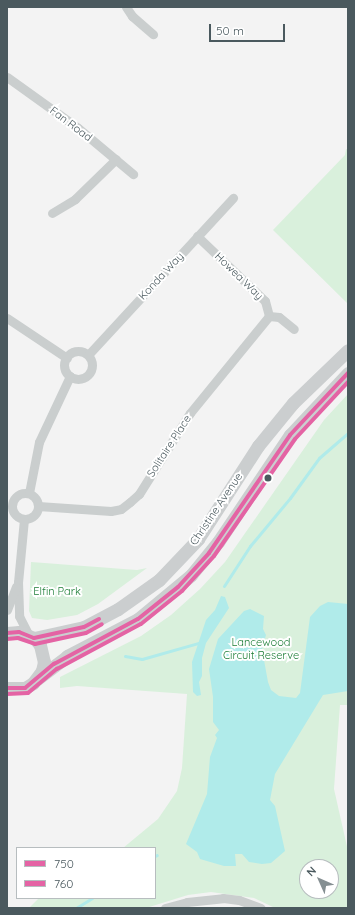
<!DOCTYPE html>
<style>
body{margin:0}
#map{position:relative;width:355px;height:915px;overflow:hidden;background:#f3f3f3;font-family:Quicksand,sans-serif}
div>[style]{position:absolute}
.green>*{inset:0;background:#d9f0dc}
.water>*{inset:0;background:#b0ebea}
.stream>*{height:3px;margin:-1.5px;padding:0 1.5px;transform-origin:1.5px;border-radius:1.5px;background:#b0ebea}
.street>*{height:9px;margin:-4.5px;padding:0 4.5px;transform-origin:4.5px;border-radius:4.5px;background:#cacece}
.street>.ring{margin:-4.5px;padding:0;box-sizing:content-box;background:none;border:9px solid #cacece;border-radius:50%}
.secondary>*{height:13px;margin:-6.5px;padding:0 6.5px;transform-origin:6.5px;border-radius:6.5px;background:#cbcecf}
.bus-1>*{height:4px;margin:-2px;padding:0 2px;transform-origin:2px;border-radius:2px;background:#e463a4}
.bus-2>*{height:4px;margin:-2px;padding:0 2px;transform-origin:2px;border-radius:2px;background:#e463a4}
.dots>*{width:11px;height:11px;translate:-50% -50%;box-sizing:border-box;border:2px solid #fff;border-radius:50%}
span{translate:-50% -50%;white-space:nowrap;text-align:center;line-height:1.15;-webkit-text-stroke:4px #fff;paint-order:stroke}
.street-label{font-size:11px;color:#4a595e}
.park-label{font-size:11px;color:#1d7e37}
.frame{position:absolute;inset:0;border:8px solid #4a595e;pointer-events:none}
.legend{position:absolute;left:16px;top:847px;width:140px;height:52px;box-sizing:border-box;background:#fff;border:1px solid #b7bdbf;margin:0;padding:5px 7px;list-style:none;font-size:12px;color:#4a595e}
.legend li{display:flex;align-items:center;gap:8px;height:20px}
.legend b{width:20px;border:1px solid #b7bdbf}
.north{position:absolute;left:299px;top:859px;width:40px;height:40px;box-sizing:border-box;background:#fff;border:1px solid #b7bdbf;border-radius:50%;rotate:315deg;font-size:11px;font-weight:700;line-height:16px;text-align:center;color:#4a595e}
.north::after{content:'';display:block;margin:auto;width:14px;height:18px;background:#858f92;clip-path:polygon(50% 0,100% 100%,50% 72%,0 100%)}
.scale{position:absolute;left:209px;top:24px;width:76px;height:18px;box-sizing:border-box;border:2px solid #4a595e;border-top:0;padding-left:5px;font-size:12px;line-height:14px;white-space:nowrap;color:#4a595e;-webkit-text-stroke:3px #fff;paint-order:stroke}
</style>
<div id="map">
<div class="green">
<div style="clip-path:polygon(346px 149px,348px 150px,348px 304px,273px 230px,345px 155px)"></div>
<div style="clip-path:polygon(evenodd,348px 394px,348px 705px,340px 705px,334px 789px,348px 851px,348px 908px,275px 908px,254px 898px,211px 892px,188px 895px,146px 908px,29px 908px,39px 898px,155px 898px,155px 848px,123px 848px,158px 819px,177px 791px,182px 768px,187px 694px,77px 686px,60px 688px,60px 677px,141px 636px,171px 615px,200px 589px,225px 562px,324px 420px,348px 394px,307px 867px,331px 867px,331px 891px,307px 891px,307px 867px)"></div>
<div style="clip-path:polygon(31px 562px,137px 570px,147px 568px,98px 604px,77px 615px,47px 620px,32px 618px,29px 611px)"></div>
</div>
<div class="water">
<div style="clip-path:polygon(221px 596px,225px 597px,229px 608px,206px 643px,202px 658px,202px 676px,199px 682px,201px 695px,197px 696px,193px 692px,192px 662px,206px 620px,215px 610px)"></div>
<div style="clip-path:polygon(328px 602px,348px 604px,348px 691px,323px 695px,275px 774px,270px 800px,275px 806px,285px 851px,271px 863px,262px 864px,249px 862px,242px 854px,235px 854px,236px 866px,224px 866px,200px 859px,197px 852px,186px 844px,207px 794px,210px 757px,217px 738px,215px 735px,219px 730px,213px 722px,213px 697px,209px 669px,218px 639px,244px 611px,250px 609px,264px 616px,263px 629px,266px 635px,262px 649px,268px 682px,271px 690px,279px 696px,296px 698px,300px 693px,310px 617px,320px 606px)"></div>
</div>
<div class="stream">
<div style="left:224px;top:586px;width:48px;rotate:-57deg"></div>
<div style="left:250px;top:546px;width:62px;rotate:-50.2deg"></div>
<div style="left:290px;top:498px;width:49px;rotate:-54.1deg"></div>
<div style="left:319px;top:458px;width:38px;rotate:-41deg"></div>
<div style="left:125px;top:656px;width:17px;rotate:10deg"></div>
<div style="left:142px;top:659px;width:58px;rotate:-15.9deg"></div>
<div style="left:155px;top:856px;width:2px;rotate:-27deg"></div>
<div style="left:76px;top:908px;width:19px;rotate:-32deg"></div>
</div>
<div class="street">
<div style="left:126px;top:7px;width:11px;rotate:56deg"></div>
<div style="left:132px;top:16px;width:28px;rotate:41deg"></div>
<div style="left:7px;top:77px;width:87px;rotate:35.7deg"></div>
<div style="left:78px;top:128px;width:72px;rotate:39.9deg"></div>
<div style="left:52px;top:213px;width:27px;rotate:-31deg"></div>
<div style="left:75px;top:199px;width:57px;rotate:-44.3deg"></div>
<div style="left:197px;top:236px;width:94px;rotate:43.7deg"></div>
<div style="left:265px;top:301px;width:16px;rotate:75deg"></div>
<div style="left:269px;top:316px;width:10px;rotate:6deg"></div>
<div style="left:279px;top:317px;width:19px;rotate:39deg"></div>
<div style="left:7px;top:318px;width:72px;rotate:33.7deg"></div>
<div class="ring" style="left:64px;top:351px;width:19px;height:19px"></div>
<div style="left:88px;top:355px;width:214px;rotate:-47.3deg"></div>
<div class="ring" style="left:12px;top:493px;width:17px;height:17px"></div>
<div style="left:29px;top:493px;width:52px;rotate:-78.9deg"></div>
<div style="left:39px;top:442px;width:73px;rotate:-64.8deg"></div>
<div style="left:38px;top:506px;width:73px;rotate:3.9deg"></div>
<div style="left:111px;top:511px;width:10px;rotate:-11deg"></div>
<div style="left:121px;top:509px;width:11px;rotate:-38deg"></div>
<div style="left:130px;top:502px;width:12px;rotate:-42deg"></div>
<div style="left:139px;top:494px;width:96px;rotate:-57.8deg"></div>
<div style="left:190px;top:413px;width:125px;rotate:-50.8deg"></div>
<div style="left:24px;top:519px;width:63px;rotate:95.4deg"></div>
<div style="left:18px;top:582px;width:34px;rotate:88deg"></div>
<div style="left:19px;top:616px;width:20px;rotate:63deg"></div>
<div style="left:7px;top:610px;width:25px;rotate:-69deg"></div>
<div style="left:165px;top:908px;width:23px;rotate:-15deg"></div>
<div style="left:187px;top:902px;width:36px;rotate:-6deg"></div>
<div style="left:223px;top:898px;width:16px;rotate:7deg"></div>
<div style="left:239px;top:900px;width:23px;rotate:20deg"></div>
</div>
<div class="secondary">
<div style="left:7px;top:633px;width:12px;rotate:-5deg"></div>
<div style="left:19px;top:632px;width:16px;rotate:22deg"></div>
<div style="left:34px;top:638px;width:9px;rotate:49deg"></div>
<div style="left:40px;top:645px;width:17px;rotate:77deg"></div>
<div style="left:44px;top:662px;width:9px;rotate:103deg"></div>
<div style="left:42px;top:671px;width:15px;rotate:127deg"></div>
<div style="left:33px;top:683px;width:9px;rotate:148deg"></div>
<div style="left:25px;top:688px;width:18px;rotate:180deg"></div>
<div style="left:34px;top:638px;width:51px;rotate:-12.4deg"></div>
<div style="left:84px;top:627px;width:38px;rotate:-28deg"></div>
<div style="left:118px;top:609px;width:50px;rotate:-35.3deg"></div>
<div style="left:159px;top:580px;width:57px;rotate:-46.4deg"></div>
<div style="left:198px;top:539px;width:111px;rotate:-57.2deg"></div>
<div style="left:258px;top:446px;width:55px;rotate:-50.9deg"></div>
<div style="left:293px;top:403px;width:76px;rotate:-43.9deg"></div>
<div style="left:37px;top:679px;width:38px;rotate:-37deg"></div>
<div style="left:67px;top:656px;width:80px;rotate:-27.5deg"></div>
<div style="left:138px;top:619px;width:69px;rotate:-39.7deg"></div>
<div style="left:191px;top:575px;width:43px;rotate:-50.7deg"></div>
<div style="left:218px;top:542px;width:129px;rotate:-56.1deg"></div>
<div style="left:290px;top:435px;width:85px;rotate:-46.9deg"></div>
</div>
<div class="bus-1">
<div style="left:7px;top:633px;width:12px;rotate:-5deg"></div>
<div style="left:19px;top:632px;width:16px;rotate:22deg"></div>
<div style="left:34px;top:638px;width:51px;rotate:-12.4deg"></div>
<div style="left:84px;top:627px;width:17px;rotate:-28deg"></div>
<div style="left:7px;top:688px;width:18px"></div>
<div style="left:25px;top:688px;width:38px;rotate:-40deg"></div>
<div style="left:54px;top:664px;width:95px;rotate:-28.2deg"></div>
<div style="left:138px;top:619px;width:51px;rotate:-38.7deg"></div>
<div style="left:178px;top:587px;width:46px;rotate:-47.6deg"></div>
<div style="left:209px;top:553px;width:143px;rotate:-55.5deg"></div>
<div style="left:290px;top:435px;width:85px;rotate:-46.9deg"></div>
</div>
<div class="bus-2">
<div style="left:7px;top:639px;width:11px;rotate:-5deg"></div>
<div style="left:18px;top:638px;width:18px;rotate:19deg"></div>
<div style="left:35px;top:644px;width:52px;rotate:-12.2deg"></div>
<div style="left:86px;top:633px;width:18px;rotate:-29deg"></div>
<div style="left:7px;top:694px;width:21px;rotate:-3deg"></div>
<div style="left:28px;top:693px;width:38px;rotate:-40deg"></div>
<div style="left:57px;top:669px;width:95px;rotate:-28.2deg"></div>
<div style="left:141px;top:624px;width:53px;rotate:-38.8deg"></div>
<div style="left:182px;top:591px;width:47px;rotate:-47.6deg"></div>
<div style="left:214px;top:556px;width:142px;rotate:-55.3deg"></div>
<div style="left:295px;top:439px;width:78px;rotate:-47.1deg"></div>
</div>
<div class="dots">
<div style="left:268px;top:478px;background:#4a595e"></div>
</div>
<div class="street-label">
<span style="left:71px;top:124px;rotate:37deg">Fan Road</span>
<span style="left:161px;top:276px;rotate:-47deg">Konda Way</span>
<span style="left:239px;top:276px;rotate:44deg">Howea Way</span>
<span style="left:169px;top:446px;rotate:-57deg">Solitaire Place</span>
<span style="left:216px;top:509px;rotate:-56deg">Christine Avenue</span>
</div>
<div class="park-label">
<span style="left:57px;top:591px">Elfin Park</span>
<span style="left:261px;top:649px">Lancewood<br>Circuit Reserve</span>
</div>
<div class="frame"></div>
<ul class="legend">
<li><b style="height:5px;background:#e463a4"></b>750</li>
<li><b style="height:5px;background:#e463a4"></b>760</li>
</ul>
<div class="north">N</div>
<div class="scale">50 m</div>
</div>
